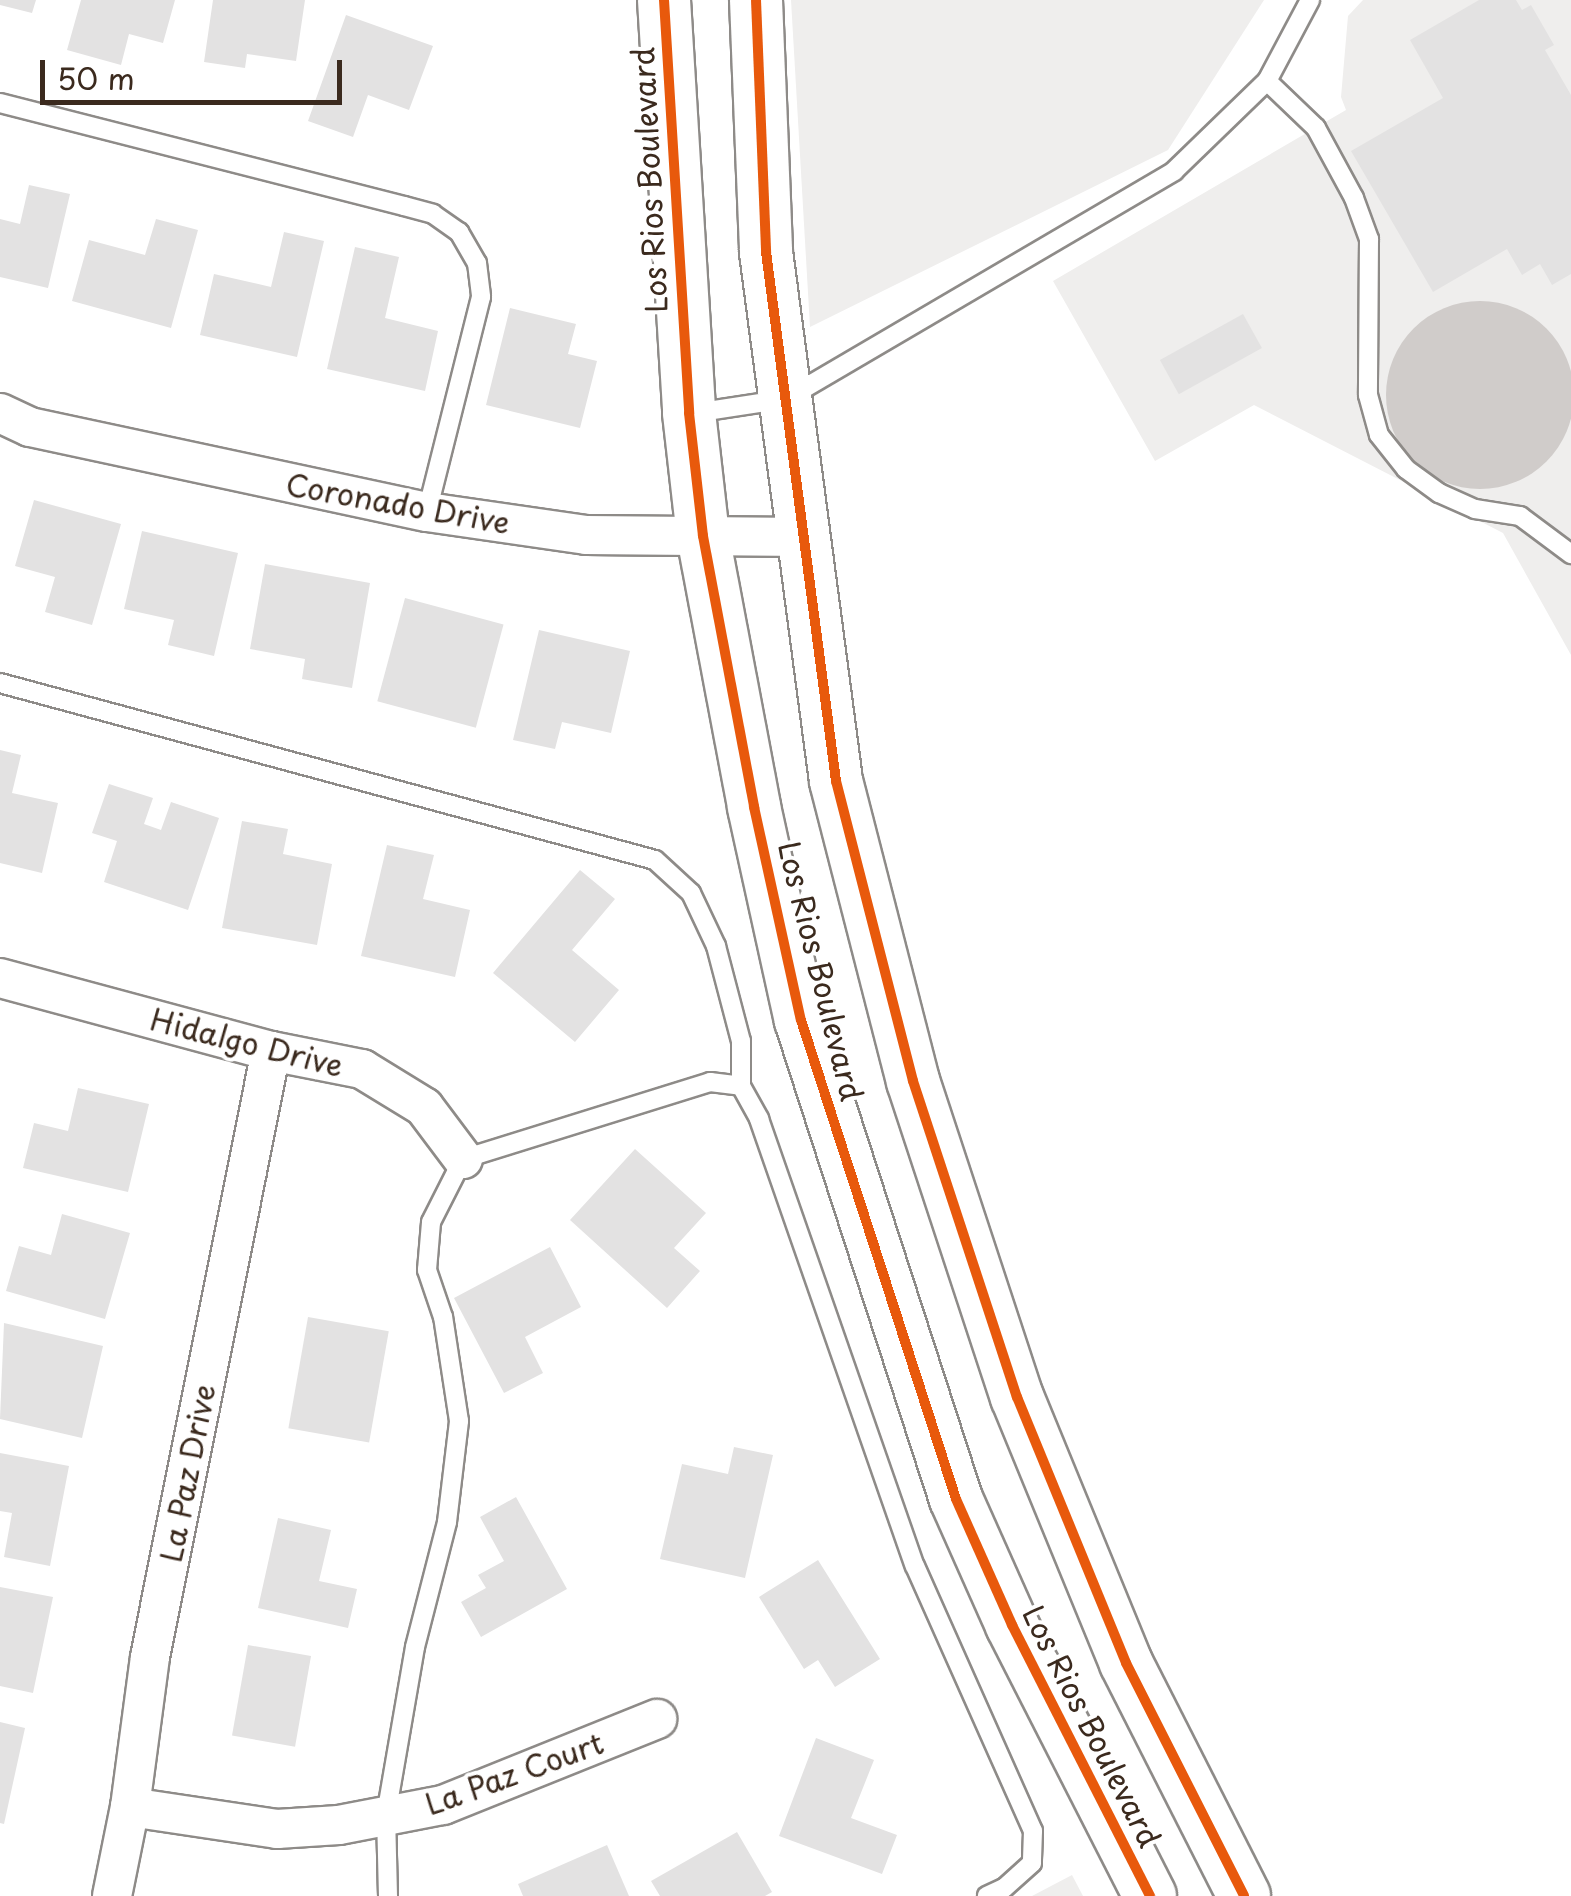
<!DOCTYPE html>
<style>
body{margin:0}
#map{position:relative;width:1571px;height:1896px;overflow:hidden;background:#fff;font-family:"Playpen Sans",sans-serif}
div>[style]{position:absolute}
.built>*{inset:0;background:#efeeed}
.water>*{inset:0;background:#d0ccca}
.round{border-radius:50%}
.building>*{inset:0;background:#e3e2e2;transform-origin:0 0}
.roads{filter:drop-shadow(2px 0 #8e8b88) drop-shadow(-2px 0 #8e8b88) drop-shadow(0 2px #8e8b88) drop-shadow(0 -2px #8e8b88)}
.lane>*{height:18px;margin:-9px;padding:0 9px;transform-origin:9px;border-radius:9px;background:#fff}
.street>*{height:38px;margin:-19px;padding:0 19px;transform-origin:19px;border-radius:19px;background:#fff}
.secondary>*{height:52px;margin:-26px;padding:0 26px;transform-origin:26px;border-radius:26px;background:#fff}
.cycleway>*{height:10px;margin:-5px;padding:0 5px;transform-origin:5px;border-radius:5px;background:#e8590c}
span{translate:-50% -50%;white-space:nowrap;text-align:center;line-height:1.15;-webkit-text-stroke:8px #fff;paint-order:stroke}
.street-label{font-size:30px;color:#3b2a1e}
.scale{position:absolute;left:40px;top:60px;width:302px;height:45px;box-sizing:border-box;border:5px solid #3b2a1e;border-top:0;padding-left:12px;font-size:30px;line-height:35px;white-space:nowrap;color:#3b2a1e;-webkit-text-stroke:8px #fff;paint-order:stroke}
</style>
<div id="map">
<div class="built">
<div style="clip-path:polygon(791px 0,1264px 0,1168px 150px,810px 327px)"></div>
<div style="clip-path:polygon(1363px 0,1571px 0,1571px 655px,1503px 533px,1254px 405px,1155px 461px,1053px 281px,1346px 110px,1341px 97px,1348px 16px)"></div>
<div style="clip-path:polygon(1072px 1875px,1083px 1896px,1032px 1896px)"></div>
</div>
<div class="water">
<div class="round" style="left:1386px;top:301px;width:188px;height:188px"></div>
</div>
<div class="building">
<div style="clip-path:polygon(0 0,36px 0,32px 13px,0 5px)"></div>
<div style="clip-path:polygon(81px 0,175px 0,163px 43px,129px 34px,121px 65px,67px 50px)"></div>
<div style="clip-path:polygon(213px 0,305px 0,296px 61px,247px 54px,245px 68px,204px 62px)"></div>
<div style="clip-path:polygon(1479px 0,1516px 0,1522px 10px,1531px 5px,1554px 45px,1545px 50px,1571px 95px,1571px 274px,1552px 285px,1540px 264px,1522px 275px,1507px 249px,1433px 292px,1351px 151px,1443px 98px,1410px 40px)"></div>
<div style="clip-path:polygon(346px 15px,433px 46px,409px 110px,368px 95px,353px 137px,308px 121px)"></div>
<div style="clip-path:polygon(29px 185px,70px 194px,48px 288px,0 277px,0 219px,20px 224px)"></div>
<div style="clip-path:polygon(156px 219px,198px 230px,171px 328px,72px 301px,89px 240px,145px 255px)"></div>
<div style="clip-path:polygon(284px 232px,324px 241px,297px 357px,200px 335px,214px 274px,271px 287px)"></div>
<div style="clip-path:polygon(355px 247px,399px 257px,385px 318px,438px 331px,425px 391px,327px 369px)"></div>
<div style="clip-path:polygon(510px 308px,576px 324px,568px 354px,597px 361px,580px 428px,486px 405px)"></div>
<div style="left:1243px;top:314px;width:39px;height:95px;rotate:61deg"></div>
<div style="clip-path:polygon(34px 500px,121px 524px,92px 625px,45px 612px,55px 577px,15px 566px)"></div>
<div style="clip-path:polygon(142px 531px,238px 553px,214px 656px,168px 645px,174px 620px,124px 609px)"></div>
<div style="clip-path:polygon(265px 564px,370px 583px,352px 688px,302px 679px,305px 659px,250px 649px)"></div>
<div style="left:405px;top:598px;width:102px;height:107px;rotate:15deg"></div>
<div style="clip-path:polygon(539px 630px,630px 651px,611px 733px,562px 722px,555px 749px,513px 740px)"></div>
<div style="clip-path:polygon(0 750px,21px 755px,12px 793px,58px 803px,42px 873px,0 863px)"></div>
<div style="clip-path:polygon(109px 784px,153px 798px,144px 824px,161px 830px,171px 802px,219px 818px,188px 910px,104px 882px,117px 841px,92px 833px)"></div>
<div style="clip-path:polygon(242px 821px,288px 829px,283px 854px,332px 864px,317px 945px,222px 928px)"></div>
<div style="clip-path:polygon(387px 845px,434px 855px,423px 899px,470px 910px,455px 977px,361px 956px)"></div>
<div style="clip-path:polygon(580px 870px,615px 899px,572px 950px,619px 990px,575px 1042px,493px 973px)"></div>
<div style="clip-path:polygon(78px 1088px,149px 1104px,128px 1192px,23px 1168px,34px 1123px,68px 1131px)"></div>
<div style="clip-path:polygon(635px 1149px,706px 1213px,674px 1248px,700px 1271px,667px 1308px,570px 1220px)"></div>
<div style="clip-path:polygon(62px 1214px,130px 1233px,105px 1319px,6px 1291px,19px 1246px,51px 1255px)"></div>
<div style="clip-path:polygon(550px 1247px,581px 1307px,525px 1337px,543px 1373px,504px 1393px,454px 1298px)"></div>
<div style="left:308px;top:1317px;width:82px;height:113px;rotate:10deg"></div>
<div style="clip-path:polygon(4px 1323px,103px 1346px,82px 1438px,0 1419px)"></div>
<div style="clip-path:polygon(734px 1447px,773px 1455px,745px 1578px,660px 1559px,682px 1464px,728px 1474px)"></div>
<div style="clip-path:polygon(0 1453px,69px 1466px,50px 1566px,4px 1557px,12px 1513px,0 1511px)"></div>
<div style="clip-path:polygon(516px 1497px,567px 1589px,481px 1637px,461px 1602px,486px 1588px,478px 1575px,504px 1561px,480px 1517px)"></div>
<div style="clip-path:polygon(278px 1518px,331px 1530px,319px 1581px,357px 1589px,348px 1628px,258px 1608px)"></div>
<div style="clip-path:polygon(818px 1560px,880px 1659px,835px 1687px,818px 1660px,804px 1669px,759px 1597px)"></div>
<div style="clip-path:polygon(0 1587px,53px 1597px,33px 1693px,0 1686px)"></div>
<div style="left:248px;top:1645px;width:64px;height:92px;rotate:10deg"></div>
<div style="clip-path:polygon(0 1722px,25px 1728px,4px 1824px,0 1823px)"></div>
<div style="clip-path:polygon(816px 1738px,874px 1760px,851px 1818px,897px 1835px,882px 1874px,779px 1836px)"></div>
<div style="clip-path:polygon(737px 1832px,772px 1892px,765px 1896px,660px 1896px,651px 1881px)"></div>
<div style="clip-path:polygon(607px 1845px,629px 1896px,523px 1896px,518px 1884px)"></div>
</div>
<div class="roads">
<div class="lane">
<div style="left:1267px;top:81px;width:68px;rotate:43.8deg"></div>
<div style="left:1316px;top:128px;width:80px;rotate:61.5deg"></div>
<div style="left:1354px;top:198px;width:44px;rotate:69.9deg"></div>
<div style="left:1369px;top:239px;width:156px;rotate:90.4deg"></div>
<div style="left:1368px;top:395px;width:41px;rotate:74.6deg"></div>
<div style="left:1379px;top:435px;width:43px;rotate:51.5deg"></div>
<div style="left:1406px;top:469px;width:41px;rotate:36deg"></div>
<div style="left:1439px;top:493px;width:39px;rotate:24deg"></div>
<div style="left:1475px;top:509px;width:46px;rotate:8.8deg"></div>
<div style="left:1520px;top:516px;width:64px;rotate:36.7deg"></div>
<div style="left:0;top:103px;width:417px;rotate:14.3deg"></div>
<div style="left:404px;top:206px;width:30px;rotate:15deg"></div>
<div style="left:433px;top:214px;width:32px;rotate:35deg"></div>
<div style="left:459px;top:232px;width:36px;rotate:60deg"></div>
<div style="left:477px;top:263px;width:34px;rotate:83deg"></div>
<div style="left:481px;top:297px;width:222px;rotate:104.1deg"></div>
<div style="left:694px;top:413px;width:93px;rotate:-8.7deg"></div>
<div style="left:786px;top:399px;width:450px;rotate:-30.4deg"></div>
<div style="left:1174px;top:171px;width:129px;rotate:-44.1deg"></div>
<div style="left:1267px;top:81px;width:92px;rotate:-62deg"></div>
<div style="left:0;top:683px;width:678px;rotate:15.12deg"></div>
<div style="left:655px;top:860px;width:49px;rotate:42.5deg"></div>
<div style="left:691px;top:893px;width:59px;rotate:64.7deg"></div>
<div style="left:716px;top:946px;width:98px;rotate:75.3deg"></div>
<div style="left:741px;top:1041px;width:45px;rotate:90deg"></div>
<div style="left:388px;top:1896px;width:81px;rotate:-91.4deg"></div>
<div style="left:386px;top:1815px;width:170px;rotate:-80.2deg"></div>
<div style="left:415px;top:1647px;width:129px;rotate:-75.6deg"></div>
<div style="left:447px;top:1522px;width:102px;rotate:-83.2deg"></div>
<div style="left:459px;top:1421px;width:105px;rotate:-98.7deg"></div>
<div style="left:443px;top:1317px;width:50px;rotate:-108.8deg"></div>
<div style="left:427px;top:1270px;width:48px;rotate:-85.2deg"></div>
<div style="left:431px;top:1222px;width:71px;rotate:-63.1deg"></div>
<div style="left:463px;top:1159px;width:259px;rotate:-17.3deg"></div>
<div style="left:710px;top:1082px;width:31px;rotate:7deg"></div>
<div style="left:741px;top:1086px;width:38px;rotate:61deg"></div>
<div style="left:759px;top:1119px;width:473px;rotate:70.8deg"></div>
<div style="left:915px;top:1566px;width:290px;rotate:66deg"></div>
<div style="left:1033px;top:1831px;width:32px;rotate:92deg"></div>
<div style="left:1032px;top:1863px;width:38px;rotate:138deg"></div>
<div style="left:1004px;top:1888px;width:19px;rotate:155deg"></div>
</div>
<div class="street">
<div style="left:0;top:413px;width:33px;rotate:25deg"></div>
<div style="left:30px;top:427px;width:406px;rotate:12.1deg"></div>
<div style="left:427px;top:512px;width:161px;rotate:8.2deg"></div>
<div style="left:586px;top:535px;width:218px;rotate:0.5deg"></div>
<div style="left:0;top:978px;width:281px;rotate:15.1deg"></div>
<div style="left:271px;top:1051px;width:93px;rotate:11.2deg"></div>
<div style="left:362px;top:1069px;width:73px;rotate:31.5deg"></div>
<div style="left:424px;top:1107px;width:65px;rotate:53.1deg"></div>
<div style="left:130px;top:1807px;width:149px;rotate:8.5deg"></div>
<div style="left:277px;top:1829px;width:62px;rotate:-3.7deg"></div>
<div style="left:339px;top:1825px;width:106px;rotate:-10.9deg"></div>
<div style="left:443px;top:1805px;width:231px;rotate:-21.9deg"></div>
<div style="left:112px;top:1896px;width:91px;rotate:-78.6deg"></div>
<div style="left:130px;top:1807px;width:151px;rotate:-82.4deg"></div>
<div style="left:150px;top:1657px;width:618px;rotate:-78.71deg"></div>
</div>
<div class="secondary">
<div style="left:664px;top:0;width:414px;rotate:86.5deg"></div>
<div style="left:689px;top:413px;width:124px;rotate:83.5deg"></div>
<div style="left:703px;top:536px;width:276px;rotate:79.3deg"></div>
<div style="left:754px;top:807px;width:218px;rotate:77.6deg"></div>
<div style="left:801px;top:1020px;width:503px;rotate:72.07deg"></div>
<div style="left:956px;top:1499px;width:138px;rotate:66deg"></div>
<div style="left:1012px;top:1625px;width:304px;rotate:63deg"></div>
<div style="left:756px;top:0;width:252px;rotate:87.7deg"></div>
<div style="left:766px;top:252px;width:534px;rotate:82.46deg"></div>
<div style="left:836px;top:781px;width:310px;rotate:75.6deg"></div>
<div style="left:913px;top:1081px;width:333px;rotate:71.8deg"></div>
<div style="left:1017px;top:1397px;width:287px;rotate:67.7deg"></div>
<div style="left:1126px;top:1663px;width:261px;rotate:63.1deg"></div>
</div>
</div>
<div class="cycleway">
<div style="left:664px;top:0;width:414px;rotate:86.5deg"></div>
<div style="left:689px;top:413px;width:124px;rotate:83.5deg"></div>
<div style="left:703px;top:536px;width:276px;rotate:79.3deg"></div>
<div style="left:754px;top:807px;width:218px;rotate:77.6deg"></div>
<div style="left:801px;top:1020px;width:503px;rotate:72.07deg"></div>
<div style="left:956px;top:1499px;width:138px;rotate:66deg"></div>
<div style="left:1012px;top:1625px;width:304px;rotate:63deg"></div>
<div style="left:756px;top:0;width:252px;rotate:87.7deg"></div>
<div style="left:766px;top:252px;width:534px;rotate:82.46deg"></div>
<div style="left:836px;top:781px;width:310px;rotate:75.6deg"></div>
<div style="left:913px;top:1081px;width:333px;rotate:71.8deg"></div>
<div style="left:1017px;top:1397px;width:287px;rotate:67.7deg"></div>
<div style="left:1126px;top:1663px;width:261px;rotate:63.1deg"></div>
</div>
<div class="street-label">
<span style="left:649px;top:180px;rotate:-93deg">Los Rios Boulevard</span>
<span style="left:398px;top:503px;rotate:10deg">Coronado Drive</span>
<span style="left:821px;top:971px;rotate:76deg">Los Rios Boulevard</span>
<span style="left:247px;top:1042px;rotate:14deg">Hidalgo Drive</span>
<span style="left:187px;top:1473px;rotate:-79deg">La Paz Drive</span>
<span style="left:1092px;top:1726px;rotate:63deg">Los Rios Boulevard</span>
<span style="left:514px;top:1773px;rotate:-20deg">La Paz Court</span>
</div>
<div class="scale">50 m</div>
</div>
